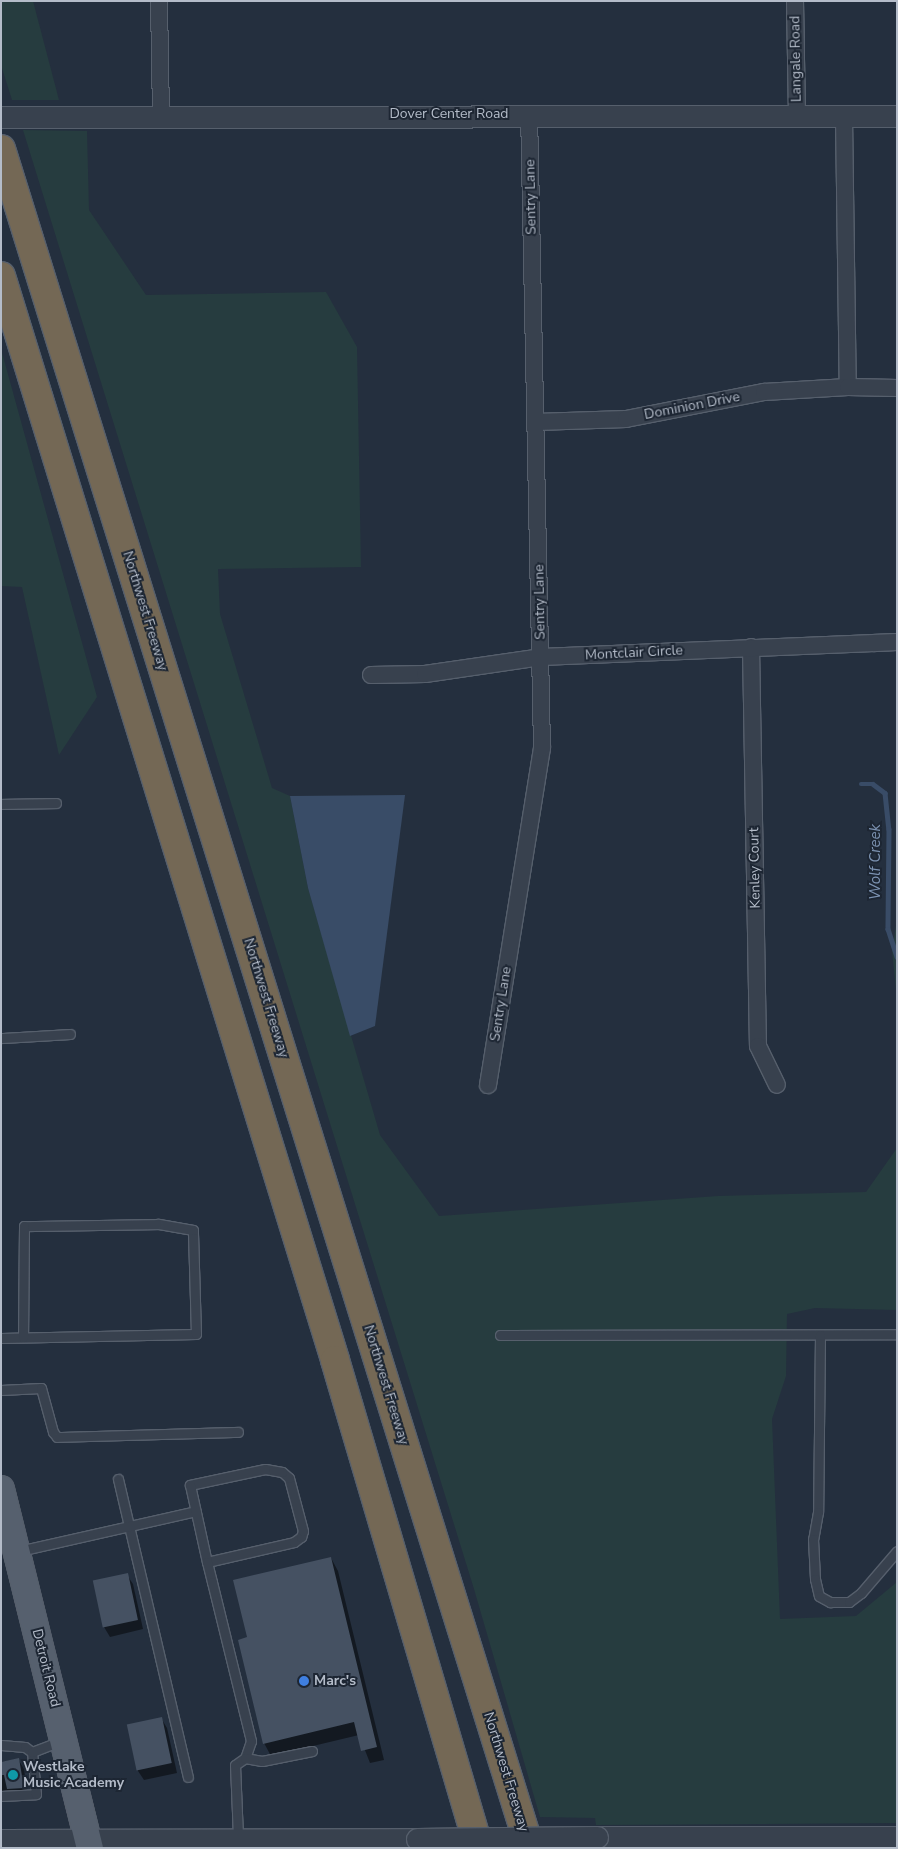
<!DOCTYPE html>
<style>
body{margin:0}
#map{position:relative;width:898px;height:1849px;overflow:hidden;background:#242f3e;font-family:"Nunito Sans",sans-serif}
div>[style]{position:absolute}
.green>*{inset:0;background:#263c3f}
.water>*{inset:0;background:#394c67}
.shadow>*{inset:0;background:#0007}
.stream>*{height:4.5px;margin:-2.25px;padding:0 2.25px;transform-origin:2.25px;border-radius:2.25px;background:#394c67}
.building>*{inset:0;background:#455162;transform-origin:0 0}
.roads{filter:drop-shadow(1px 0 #565f6c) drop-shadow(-1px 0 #565f6c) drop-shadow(0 1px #565f6c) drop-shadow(0 -1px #565f6c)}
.service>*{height:9px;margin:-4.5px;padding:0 4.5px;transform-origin:4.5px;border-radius:4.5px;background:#38414e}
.minor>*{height:16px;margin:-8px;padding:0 8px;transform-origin:8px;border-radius:8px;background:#38414e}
.tertiary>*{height:21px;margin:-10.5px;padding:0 10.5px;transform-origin:10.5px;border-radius:10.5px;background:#38414e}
.primary>*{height:26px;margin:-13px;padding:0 13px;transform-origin:13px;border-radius:13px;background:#56606e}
.motorway>*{height:28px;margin:-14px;padding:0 14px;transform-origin:14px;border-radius:14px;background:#746855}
.bridges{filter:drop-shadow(1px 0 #565f6c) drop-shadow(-1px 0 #565f6c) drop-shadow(0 1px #565f6c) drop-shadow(0 -1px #565f6c)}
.tertiary-bridge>*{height:21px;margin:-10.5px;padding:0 10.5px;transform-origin:10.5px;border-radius:10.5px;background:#38414e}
.dots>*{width:14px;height:14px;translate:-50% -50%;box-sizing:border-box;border:2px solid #1d2633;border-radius:50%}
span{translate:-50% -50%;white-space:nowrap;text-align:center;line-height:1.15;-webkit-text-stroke:4px #1d2633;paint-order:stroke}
.street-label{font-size:14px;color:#b4bcc9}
.poi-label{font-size:14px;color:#b4bcc9;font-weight:700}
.left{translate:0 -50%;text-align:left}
.water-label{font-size:15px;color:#7c92b1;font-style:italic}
.frame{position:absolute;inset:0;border:2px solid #b4bcc9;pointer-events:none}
</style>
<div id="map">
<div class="green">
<div style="clip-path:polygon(1px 1px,33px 1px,59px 100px,12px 100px,1px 65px)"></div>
<div style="clip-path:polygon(23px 130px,87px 131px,89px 210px,146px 295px,326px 292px,357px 347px,361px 567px,218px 569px,220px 614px,272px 788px,290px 796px,308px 888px,380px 1135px,439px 1216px,718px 1196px,866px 1192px,897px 1148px,897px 1310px,815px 1308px,787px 1314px,786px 1376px,772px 1419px,780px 1619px,856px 1616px,897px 1582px,897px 1823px,596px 1825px,595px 1818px,540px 1817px,474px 1589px)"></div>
<div style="clip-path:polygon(1px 349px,97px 697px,59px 755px,22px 587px,1px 586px)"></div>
<div style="clip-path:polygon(897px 919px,897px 999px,892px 951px)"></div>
</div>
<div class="water">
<div style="clip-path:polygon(405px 795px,375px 1026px,350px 1036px,308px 888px,290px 796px)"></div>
</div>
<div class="shadow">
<div style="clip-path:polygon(331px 1558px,338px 1571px,384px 1760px,370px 1763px,359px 1735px,271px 1756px,264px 1743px,249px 1638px)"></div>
<div style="clip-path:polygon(127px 1575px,133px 1584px,143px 1629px,110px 1637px,104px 1627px,94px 1582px)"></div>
<div style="clip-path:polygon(161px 1718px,167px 1728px,177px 1773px,144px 1780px,138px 1771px,128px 1726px)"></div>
<div style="clip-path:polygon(18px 1759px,24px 1769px,28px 1797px,1px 1798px,1px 1762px)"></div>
</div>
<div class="stream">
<div style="left:861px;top:784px;width:12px"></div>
<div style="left:873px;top:784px;width:15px;rotate:37deg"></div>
<div style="left:885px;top:793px;width:36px;rotate:84deg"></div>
<div style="left:889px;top:829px;width:100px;rotate:90.6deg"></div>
<div style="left:888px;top:929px;width:29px;rotate:72deg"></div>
</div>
<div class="building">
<div style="clip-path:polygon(331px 1557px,377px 1747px,361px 1751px,354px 1722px,263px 1744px,238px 1640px,247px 1637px,233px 1580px)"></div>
<div style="left:128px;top:1573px;width:48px;height:36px;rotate:78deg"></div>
<div style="left:162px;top:1717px;width:47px;height:36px;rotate:78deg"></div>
<div style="clip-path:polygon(19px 1758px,24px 1788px,7px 1789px,4px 1775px,1px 1775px,1px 1762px)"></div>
</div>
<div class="roads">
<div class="service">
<div style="left:1px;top:804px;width:55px;rotate:-1deg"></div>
<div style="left:1px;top:1038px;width:69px;rotate:-3.3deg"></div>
<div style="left:500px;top:1335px;width:397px;rotate:-0.1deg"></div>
<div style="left:820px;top:1335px;width:177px;rotate:90.6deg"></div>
<div style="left:818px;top:1512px;width:27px;rotate:100deg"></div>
<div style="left:813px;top:1539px;width:40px;rotate:87.1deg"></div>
<div style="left:815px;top:1579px;width:17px;rotate:77deg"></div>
<div style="left:819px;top:1596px;width:13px;rotate:29deg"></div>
<div style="left:830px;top:1602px;width:19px"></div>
<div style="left:849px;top:1602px;width:15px;rotate:-37deg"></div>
<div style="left:861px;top:1593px;width:55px;rotate:-49.4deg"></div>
<div style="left:1px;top:1338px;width:195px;rotate:-1.2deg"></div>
<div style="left:196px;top:1334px;width:104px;rotate:-91.7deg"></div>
<div style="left:193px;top:1230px;width:36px;rotate:-170deg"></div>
<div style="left:158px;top:1224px;width:134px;rotate:179.1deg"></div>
<div style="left:24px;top:1226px;width:111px;rotate:90.5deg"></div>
<div style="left:1px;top:1390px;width:40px;rotate:-2.9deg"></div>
<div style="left:41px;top:1388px;width:46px;rotate:74.7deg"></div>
<div style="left:53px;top:1432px;width:6px;rotate:51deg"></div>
<div style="left:57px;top:1437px;width:181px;rotate:-1.6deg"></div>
<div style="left:118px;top:1479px;width:306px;rotate:76.8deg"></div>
<div style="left:19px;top:1551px;width:181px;rotate:-12.7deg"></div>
<div style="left:207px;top:1562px;width:89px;rotate:-12.9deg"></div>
<div style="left:294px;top:1542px;width:9px;rotate:-36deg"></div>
<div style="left:301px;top:1537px;width:6px;rotate:-72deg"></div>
<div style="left:303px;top:1531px;width:55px;rotate:-104.8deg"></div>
<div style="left:289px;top:1478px;width:9px;rotate:-139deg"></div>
<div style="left:282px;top:1472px;width:17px;rotate:-170deg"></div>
<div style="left:265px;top:1469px;width:77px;rotate:168deg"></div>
<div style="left:190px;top:1485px;width:79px;rotate:77.6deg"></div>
<div style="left:207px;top:1562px;width:21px;rotate:76deg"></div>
<div style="left:212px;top:1582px;width:164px;rotate:76.2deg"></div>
<div style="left:251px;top:1741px;width:18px;rotate:109deg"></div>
<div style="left:245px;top:1758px;width:12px;rotate:145deg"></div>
<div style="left:235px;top:1765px;width:72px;rotate:87.6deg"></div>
<div style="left:1px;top:1745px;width:24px;rotate:5deg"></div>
<div style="left:25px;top:1747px;width:9px;rotate:36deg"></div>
<div style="left:245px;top:1758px;width:17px;rotate:10deg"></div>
<div style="left:262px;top:1761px;width:51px;rotate:-11.3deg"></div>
<div style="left:1px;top:1796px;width:35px;rotate:-3deg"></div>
<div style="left:36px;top:1794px;width:42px;rotate:-95.4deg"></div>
<div style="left:32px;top:1752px;width:31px;rotate:-21deg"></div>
</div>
<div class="minor">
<div style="left:159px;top:1px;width:114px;rotate:89deg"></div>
<div style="left:795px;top:1px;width:117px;rotate:89deg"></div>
<div style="left:844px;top:117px;width:270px;rotate:89.2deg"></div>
<div style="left:536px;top:422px;width:90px;rotate:-1.9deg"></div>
<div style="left:626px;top:419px;width:141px;rotate:-11.1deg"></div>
<div style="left:764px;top:392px;width:84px;rotate:-3.4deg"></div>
<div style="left:848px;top:387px;width:49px;rotate:1.2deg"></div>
<div style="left:751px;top:647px;width:399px;rotate:89deg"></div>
<div style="left:758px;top:1046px;width:43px;rotate:64deg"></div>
<div style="left:371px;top:675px;width:54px;rotate:-1.1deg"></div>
<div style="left:425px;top:674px;width:117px;rotate:-8.3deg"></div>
<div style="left:541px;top:657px;width:356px;rotate:-2.4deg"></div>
<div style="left:488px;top:1085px;width:341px;rotate:-80.9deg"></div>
<div style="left:542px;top:748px;width:634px;rotate:-91.17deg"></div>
</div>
<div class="tertiary">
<div style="left:1px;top:117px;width:896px;rotate:-0.06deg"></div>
<div style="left:597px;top:1837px;width:300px"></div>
<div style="left:1px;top:1840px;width:416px;rotate:-0.1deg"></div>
</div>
<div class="primary">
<div style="left:1px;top:1489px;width:370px;rotate:76.1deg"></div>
</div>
<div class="motorway">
<div style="left:1px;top:149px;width:1779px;rotate:72.71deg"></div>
<div style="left:1px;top:276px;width:1134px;rotate:72.87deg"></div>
<div style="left:335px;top:1360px;width:509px;rotate:73.56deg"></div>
</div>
</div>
<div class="bridges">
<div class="tertiary-bridge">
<div style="left:417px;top:1839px;width:180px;rotate:-0.6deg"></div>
</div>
</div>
<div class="dots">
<div style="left:304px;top:1681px;background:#3f7fe0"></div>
<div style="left:13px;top:1775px;background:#0f9aa8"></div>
</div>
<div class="street-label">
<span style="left:796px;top:59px;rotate:-91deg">Langale Road</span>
<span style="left:449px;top:114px">Dover Center Road</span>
<span style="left:531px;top:197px;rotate:-91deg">Sentry Lane</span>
<span style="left:692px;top:406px;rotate:-11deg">Dominion Drive</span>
<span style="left:540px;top:602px;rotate:-91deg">Sentry Lane</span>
<span style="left:145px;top:611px;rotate:73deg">Northwest Freeway</span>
<span style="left:634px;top:653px;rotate:-3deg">Montclair Circle</span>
<span style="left:755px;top:868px;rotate:-91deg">Kenley Court</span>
<span style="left:266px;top:998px;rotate:73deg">Northwest Freeway</span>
<span style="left:501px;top:1004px;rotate:-81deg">Sentry Lane</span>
<span style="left:386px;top:1385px;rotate:73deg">Northwest Freeway</span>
<span style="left:46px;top:1668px;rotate:76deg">Detroit Road</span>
<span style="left:506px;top:1772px;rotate:73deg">Northwest Freeway</span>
</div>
<div class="poi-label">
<span class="left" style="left:314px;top:1681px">Marc's</span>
<span class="left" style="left:23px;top:1775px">Westlake<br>Music Academy</span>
</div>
<div class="water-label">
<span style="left:876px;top:862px;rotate:-90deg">Wolf Creek</span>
</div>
<div class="frame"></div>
</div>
